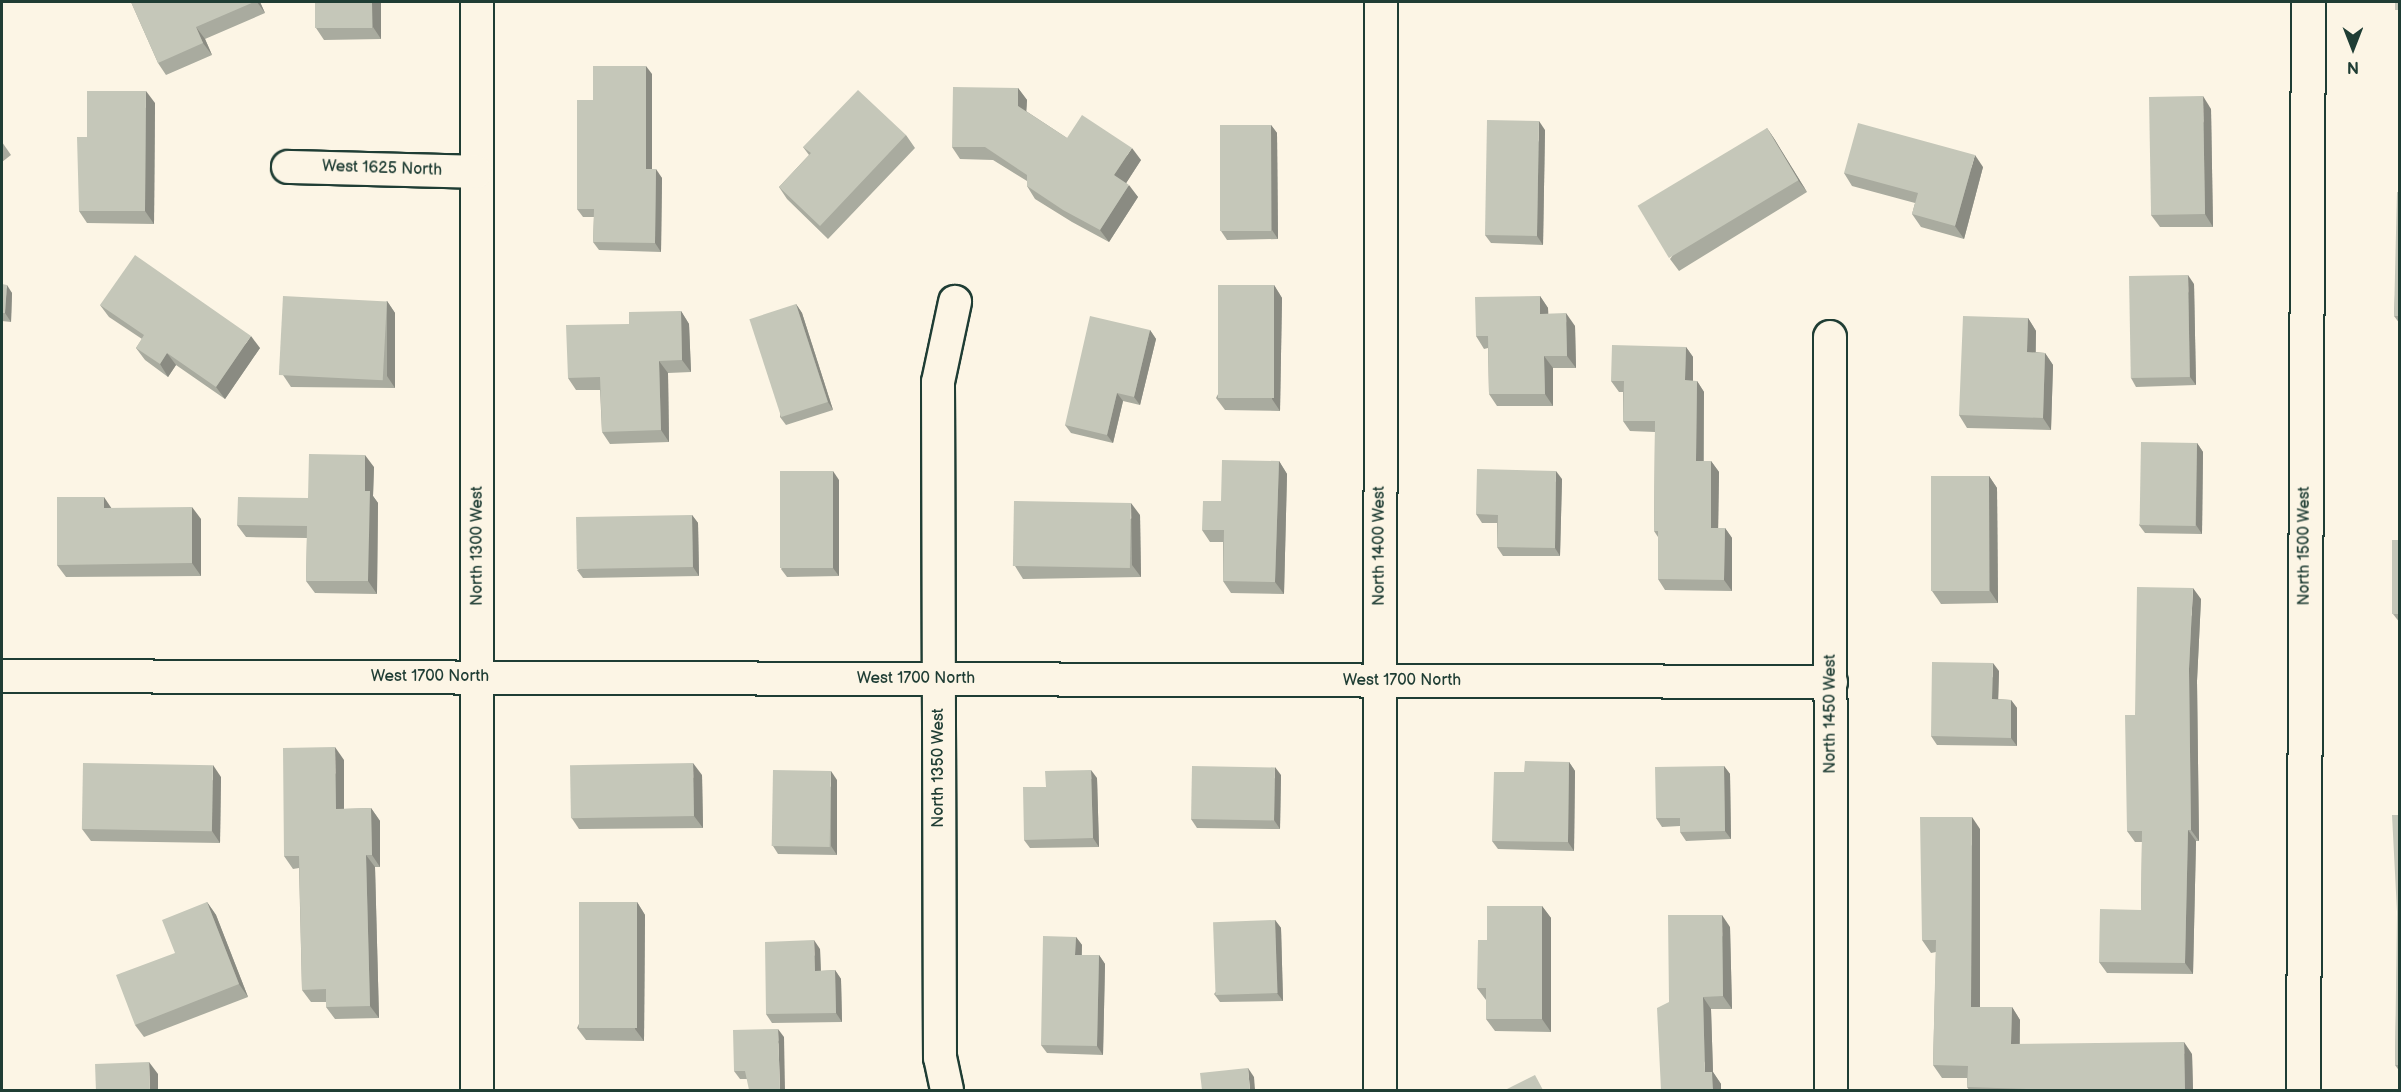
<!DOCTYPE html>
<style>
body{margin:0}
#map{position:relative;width:2401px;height:1092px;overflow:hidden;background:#fcf5e5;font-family:"Balsamiq Sans",sans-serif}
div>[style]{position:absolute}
.roads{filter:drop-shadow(2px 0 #1f3d34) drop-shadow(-2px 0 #1f3d34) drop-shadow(0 2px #1f3d34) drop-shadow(0 -2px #1f3d34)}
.minor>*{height:32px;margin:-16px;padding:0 16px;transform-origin:16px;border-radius:16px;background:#fcf5e5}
.tertiary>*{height:33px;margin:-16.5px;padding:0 16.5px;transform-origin:16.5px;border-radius:16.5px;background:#fcf5e5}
.wall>*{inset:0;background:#a9ab9f}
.shaded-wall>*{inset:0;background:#8a8b82}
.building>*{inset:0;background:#c5c7b9;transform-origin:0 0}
span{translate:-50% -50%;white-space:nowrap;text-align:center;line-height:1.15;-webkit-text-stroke:4.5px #fcf5e5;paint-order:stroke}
.street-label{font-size:16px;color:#1f3d34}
.frame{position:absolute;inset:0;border:3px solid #1f3d34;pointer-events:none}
.north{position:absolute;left:2323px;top:18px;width:60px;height:60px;-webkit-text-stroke:4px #fcf5e5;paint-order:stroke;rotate:180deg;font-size:16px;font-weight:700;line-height:24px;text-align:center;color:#1f3d34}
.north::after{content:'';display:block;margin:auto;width:21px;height:27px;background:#1f3d34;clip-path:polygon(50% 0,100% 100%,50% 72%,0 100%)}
</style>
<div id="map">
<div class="roads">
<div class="minor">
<div style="left:477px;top:2px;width:1088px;rotate:90deg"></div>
<div style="left:288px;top:167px;width:188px;rotate:1.5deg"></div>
<div style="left:1830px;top:337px;width:753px;rotate:89.92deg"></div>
<div style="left:2px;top:676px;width:1829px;rotate:0.19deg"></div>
<div style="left:947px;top:1090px;width:33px;rotate:-102deg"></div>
<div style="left:940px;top:1058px;width:676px;rotate:-90.17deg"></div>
<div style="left:938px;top:382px;width:82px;rotate:-78deg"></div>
<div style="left:1380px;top:1090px;width:1088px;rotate:-89.95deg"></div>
</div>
<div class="tertiary">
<div style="left:2303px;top:1090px;width:1088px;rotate:-89.74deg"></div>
</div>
</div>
<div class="wall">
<div style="clip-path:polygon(131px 2px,260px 2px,265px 13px,205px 39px,212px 55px,166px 75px,158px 63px)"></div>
<div style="clip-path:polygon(295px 2px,381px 2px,381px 39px,324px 40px,316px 28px,315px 2px)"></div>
<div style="clip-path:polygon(652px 74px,652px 169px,662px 178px,661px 252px,599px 250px,593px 242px,594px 217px,583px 217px,577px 209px,593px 100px)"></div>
<div style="clip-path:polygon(1018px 88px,1027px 100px,1026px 111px,1067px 138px,1141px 160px,1126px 183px,1138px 197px,1109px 242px,1072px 222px,1035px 199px,1027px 186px,1027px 181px,993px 160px,960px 159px,952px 147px)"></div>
<div style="clip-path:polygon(155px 103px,154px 224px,87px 223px,79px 211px,87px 137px)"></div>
<div style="clip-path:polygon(2211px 109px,2213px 227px,2160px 227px,2151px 215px)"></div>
<div style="clip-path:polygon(1271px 125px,1277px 133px,1278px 239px,1227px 240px,1221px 231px)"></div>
<div style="clip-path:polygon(1767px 128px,1775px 140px,1807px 192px,1679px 271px,1670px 259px)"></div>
<div style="clip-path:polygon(1545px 130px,1543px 245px,1491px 243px,1485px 235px)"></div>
<div style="clip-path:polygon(906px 135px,915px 148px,828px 239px,787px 199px,779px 187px,809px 155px,803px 147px)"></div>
<div style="clip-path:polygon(2px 142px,11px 155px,2px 162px)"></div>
<div style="clip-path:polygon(1983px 167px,1964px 239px,1921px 227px,1912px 214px,1915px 203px,1852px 186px,1844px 173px)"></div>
<div style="clip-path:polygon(2400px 192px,2400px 324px,2394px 316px)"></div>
<div style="clip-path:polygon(2px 284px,12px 293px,11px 322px,2px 321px)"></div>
<div style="clip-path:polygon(2194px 284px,2196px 385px,2136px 387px,2131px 378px)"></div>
<div style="clip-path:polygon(1274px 285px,1282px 298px,1280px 411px,1225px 410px,1216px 398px)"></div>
<div style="clip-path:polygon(1540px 296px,1548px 308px,1548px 314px,1575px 326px,1576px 368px,1553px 368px,1553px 406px,1497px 406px,1489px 394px,1488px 348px,1484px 349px,1476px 336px)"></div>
<div style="clip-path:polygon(387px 301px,395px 313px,395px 388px,291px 387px,283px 375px)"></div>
<div style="clip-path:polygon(796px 304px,802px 313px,833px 410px,786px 425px,780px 417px)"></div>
<div style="clip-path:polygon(100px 305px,260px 348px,225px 399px,176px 365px,168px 377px,145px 360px,136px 348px,142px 339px,109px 317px)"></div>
<div style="clip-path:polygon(681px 311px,689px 324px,691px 372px,668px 373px,669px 442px,610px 444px,602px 432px,600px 390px,576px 390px,568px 378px)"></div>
<div style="clip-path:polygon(2028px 318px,2036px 331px,2036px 352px,2045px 353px,2053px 365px,2051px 430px,1967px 428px,1959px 415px)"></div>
<div style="clip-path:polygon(1150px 330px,1156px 339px,1140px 405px,1123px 401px,1113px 443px,1071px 433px,1065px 425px)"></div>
<div style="clip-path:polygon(1686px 347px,1693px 357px,1693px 381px,1697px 381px,1704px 392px,1704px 461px,1711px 461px,1719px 472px,1718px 528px,1725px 528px,1732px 538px,1732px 591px,1665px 590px,1658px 579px,1658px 537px,1654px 531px,1655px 432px,1630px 431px,1623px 421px,1623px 392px,1619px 392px,1611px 381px)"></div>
<div style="clip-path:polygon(2197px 443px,2203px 452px,2202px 534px,2145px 533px,2139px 525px)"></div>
<div style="clip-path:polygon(1279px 461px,1287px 474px,1284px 594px,1231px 593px,1223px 581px,1223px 542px,1210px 542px,1202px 530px,1221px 501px)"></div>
<div style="clip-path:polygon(374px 467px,373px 496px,378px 503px,377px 594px,315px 593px,306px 581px,307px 538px,246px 537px,237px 525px,308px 498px)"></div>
<div style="clip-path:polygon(1989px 476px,1997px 488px,1998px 603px,1941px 604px,1932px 591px)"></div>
<div style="clip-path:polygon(1562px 479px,1560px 556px,1503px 556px,1497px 547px,1497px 523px,1482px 523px,1476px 514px)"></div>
<div style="clip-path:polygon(839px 480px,839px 576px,787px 577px,781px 569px)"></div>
<div style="clip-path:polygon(111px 508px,201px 519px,201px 576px,66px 577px,57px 565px)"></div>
<div style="clip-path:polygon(692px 515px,698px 523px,699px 576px,583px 578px,577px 570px)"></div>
<div style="clip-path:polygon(1140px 515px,1141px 577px,1023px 579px,1015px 566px)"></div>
<div style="clip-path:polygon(2400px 540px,2400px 623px,2393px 614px)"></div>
<div style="clip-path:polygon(2201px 599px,2197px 681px,2199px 841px,2196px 841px,2193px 974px,2107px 973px,2099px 962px,2141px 910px,2142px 842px,2135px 842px,2127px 831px,2135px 715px)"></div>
<div style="clip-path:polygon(1999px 671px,1998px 699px,2011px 700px,2017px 708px,2017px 746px,1937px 745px,1931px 736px)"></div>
<div style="clip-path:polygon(344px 760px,344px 809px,371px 808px,380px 821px,380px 867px,375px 867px,379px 1018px,335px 1019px,326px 1007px,326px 1002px,311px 1002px,302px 990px,299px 868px,293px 869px,284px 856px)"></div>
<div style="clip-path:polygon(1569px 762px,1575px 771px,1574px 851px,1498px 849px,1492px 841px,1524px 772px)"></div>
<div style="clip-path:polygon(1724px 766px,1730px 774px,1731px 839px,1686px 841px,1680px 832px,1680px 826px,1662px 827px,1656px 818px)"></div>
<div style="clip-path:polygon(702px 775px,703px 828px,579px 829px,571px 817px)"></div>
<div style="clip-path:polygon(1281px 775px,1280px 829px,1197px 828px,1191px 819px)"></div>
<div style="clip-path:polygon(221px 777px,220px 843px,91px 841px,82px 829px)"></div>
<div style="clip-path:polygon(1097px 778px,1099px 847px,1030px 848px,1024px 840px,1046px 787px)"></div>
<div style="clip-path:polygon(837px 780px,837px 855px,778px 854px,773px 846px)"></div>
<div style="clip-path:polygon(2400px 815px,2400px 1072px,2395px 1065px)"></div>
<div style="clip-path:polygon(1980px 829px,1980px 1007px,2012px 1007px,2020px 1020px,2020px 1044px,2192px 1054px,2193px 1090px,1969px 1090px,1967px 1087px,1967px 1078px,1942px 1078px,1933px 1065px,1936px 952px,1931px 953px,1922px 940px)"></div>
<div style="clip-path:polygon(207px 902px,216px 915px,248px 997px,144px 1037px,135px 1025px)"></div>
<div style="clip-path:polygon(637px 902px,645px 915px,644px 1041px,586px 1040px,577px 1028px)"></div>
<div style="clip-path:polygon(1542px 906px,1551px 918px,1551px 1032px,1495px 1031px,1486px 1019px,1486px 1000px,1477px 988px,1487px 940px)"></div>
<div style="clip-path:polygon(1275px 920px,1281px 928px,1283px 1001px,1220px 1002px,1214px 994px)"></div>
<div style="clip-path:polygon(1730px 927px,1732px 1009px,1711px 1009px,1713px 1072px,1721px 1084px,1721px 1090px,1669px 1002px)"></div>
<div style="clip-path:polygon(1076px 937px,1082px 945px,1082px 955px,1099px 955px,1105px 964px,1103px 1055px,1047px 1053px,1041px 1045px)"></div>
<div style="clip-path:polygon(820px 949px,821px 971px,835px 970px,841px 979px,842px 1022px,772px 1023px,766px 1014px)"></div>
<div style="clip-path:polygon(784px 1037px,747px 1079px,740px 1079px,734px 1071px)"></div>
</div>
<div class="shaded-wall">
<div style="clip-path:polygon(257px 2px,260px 2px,265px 13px)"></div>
<div style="clip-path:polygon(372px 2px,381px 2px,381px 39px,373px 27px)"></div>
<div style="clip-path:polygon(196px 27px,205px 39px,212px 55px,203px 43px)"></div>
<div style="clip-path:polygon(646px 66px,652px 74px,652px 177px,646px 169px)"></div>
<div style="clip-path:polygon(1018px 88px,1027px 100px,1026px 118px,1018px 106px)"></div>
<div style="clip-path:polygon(146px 91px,155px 103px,154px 224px,145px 211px)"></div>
<div style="clip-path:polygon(2203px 96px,2211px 109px,2213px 227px,2205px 214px)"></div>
<div style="clip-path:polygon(1539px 121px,1545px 130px,1543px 245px,1537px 236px)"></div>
<div style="clip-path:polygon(1271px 125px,1277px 133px,1278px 239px,1272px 230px)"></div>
<div style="clip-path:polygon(1767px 128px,1775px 140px,1807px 192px,1798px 180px)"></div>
<div style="clip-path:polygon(1132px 148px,1141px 160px,1123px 188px,1114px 175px)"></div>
<div style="clip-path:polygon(1975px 155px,1983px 167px,1964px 239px,1955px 226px)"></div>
<div style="clip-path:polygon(656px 169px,662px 178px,661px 252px,655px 243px)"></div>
<div style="clip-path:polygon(1129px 185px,1138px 197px,1109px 242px,1100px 230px)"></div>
<div style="clip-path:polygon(2188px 275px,2194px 284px,2196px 385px,2190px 377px)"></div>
<div style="clip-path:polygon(7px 285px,12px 293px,11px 322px,5px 313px)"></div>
<div style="clip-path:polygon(1274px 285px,1282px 298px,1280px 411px,1272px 399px)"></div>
<div style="clip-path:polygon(1540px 296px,1548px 308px,1549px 326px,1540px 314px)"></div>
<div style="clip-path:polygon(387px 301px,395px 313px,395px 388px,387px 376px)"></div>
<div style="clip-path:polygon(796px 304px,802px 313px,833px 410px,828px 402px)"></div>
<div style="clip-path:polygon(681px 311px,689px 324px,691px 372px,682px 360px)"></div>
<div style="clip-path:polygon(1566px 313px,1575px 326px,1576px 368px,1567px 356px)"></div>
<div style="clip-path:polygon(2028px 318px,2036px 331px,2035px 364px,2027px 352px)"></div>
<div style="clip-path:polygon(1150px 330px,1156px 339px,1140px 405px,1134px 397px)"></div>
<div style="clip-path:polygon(251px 336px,260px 348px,225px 399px,216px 387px)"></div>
<div style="clip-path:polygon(1686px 347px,1693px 357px,1693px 391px,1685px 380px)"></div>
<div style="clip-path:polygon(167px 353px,176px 365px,168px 377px,160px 364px)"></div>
<div style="clip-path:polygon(2045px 353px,2053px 365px,2051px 430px,2043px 418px)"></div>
<div style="clip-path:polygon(1544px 356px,1553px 368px,1553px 406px,1545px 394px)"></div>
<div style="clip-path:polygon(659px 361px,668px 373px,669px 442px,661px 430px)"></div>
<div style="clip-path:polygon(1697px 381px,1704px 392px,1703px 472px,1696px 461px)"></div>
<div style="clip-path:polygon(1117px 393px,1123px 401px,1113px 443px,1107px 435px)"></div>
<div style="clip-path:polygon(2197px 443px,2203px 452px,2202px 534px,2196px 525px)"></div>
<div style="clip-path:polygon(365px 455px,374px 467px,373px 496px,378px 503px,377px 594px,368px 581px,365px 491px)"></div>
<div style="clip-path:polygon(1279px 461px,1287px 474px,1284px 594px,1275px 582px)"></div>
<div style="clip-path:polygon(1711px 461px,1719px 472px,1718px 538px,1711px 528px)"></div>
<div style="clip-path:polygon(833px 471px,839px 480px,839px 576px,833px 568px)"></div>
<div style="clip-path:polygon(1556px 471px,1562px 479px,1560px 556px,1555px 548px)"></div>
<div style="clip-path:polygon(1989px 476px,1997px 488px,1998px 603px,1990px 591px)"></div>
<div style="clip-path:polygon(104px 497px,112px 509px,104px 508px)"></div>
<div style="clip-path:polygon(1131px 503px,1140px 515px,1141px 577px,1132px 565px)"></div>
<div style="clip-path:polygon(192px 507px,201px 519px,201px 576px,192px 563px)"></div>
<div style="clip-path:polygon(692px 515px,698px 523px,699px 576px,693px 567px)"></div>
<div style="clip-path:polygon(1725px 528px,1732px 538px,1732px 591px,1724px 580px)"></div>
<div style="clip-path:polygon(2193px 588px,2201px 599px,2197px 681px,2199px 841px,2191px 830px,2189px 669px)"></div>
<div style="clip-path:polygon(1993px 663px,1999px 671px,1998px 707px,1992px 699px)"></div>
<div style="clip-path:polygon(2011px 700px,2017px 708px,2017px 746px,2011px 738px)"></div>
<div style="clip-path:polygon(335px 747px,344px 760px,344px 821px,336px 809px)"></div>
<div style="clip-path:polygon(1569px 762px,1575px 771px,1574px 851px,1568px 842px)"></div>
<div style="clip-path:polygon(693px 763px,702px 775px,703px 828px,694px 816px)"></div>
<div style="clip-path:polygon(213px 765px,221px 777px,220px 843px,212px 831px)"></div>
<div style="clip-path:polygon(1724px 766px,1730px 774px,1731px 839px,1725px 831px)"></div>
<div style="clip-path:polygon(1275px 767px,1281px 775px,1280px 829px,1274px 820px)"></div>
<div style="clip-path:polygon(1091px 770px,1097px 778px,1099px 847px,1093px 838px)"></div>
<div style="clip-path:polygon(831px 771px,837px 780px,837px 855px,831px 846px)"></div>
<div style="clip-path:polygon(371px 808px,380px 821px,380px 867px,372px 855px)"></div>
<div style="clip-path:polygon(1972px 817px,1980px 829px,1980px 1019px,1971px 1007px)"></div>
<div style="clip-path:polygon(2188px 830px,2196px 841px,2193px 974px,2185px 963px)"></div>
<div style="clip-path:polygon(366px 855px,375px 867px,379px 1018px,370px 1006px)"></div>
<div style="clip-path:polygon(207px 902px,216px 915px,248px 997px,239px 984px)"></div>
<div style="clip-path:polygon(637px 902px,645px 915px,644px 1041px,635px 1029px)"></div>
<div style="clip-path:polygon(1542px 906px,1551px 918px,1551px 1032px,1542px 1019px)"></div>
<div style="clip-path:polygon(1722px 915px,1730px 927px,1732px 1009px,1723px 996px)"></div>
<div style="clip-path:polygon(1275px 920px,1281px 928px,1283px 1001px,1277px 993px)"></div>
<div style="clip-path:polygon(1076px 937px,1082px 945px,1081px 963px,1075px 955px)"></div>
<div style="clip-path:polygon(814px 940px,820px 949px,821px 979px,815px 971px)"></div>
<div style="clip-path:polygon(1099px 955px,1105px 964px,1103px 1055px,1097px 1046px)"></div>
<div style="clip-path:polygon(835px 970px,841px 979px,842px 1022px,836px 1013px)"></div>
<div style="clip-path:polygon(1703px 997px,1711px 1009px,1713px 1072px,1721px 1084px,1721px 1090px,1713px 1090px,1705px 1072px)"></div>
<div style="clip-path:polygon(2012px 1007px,2020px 1020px,2019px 1056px,2011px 1044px)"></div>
<div style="clip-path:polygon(778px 1029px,784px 1037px,785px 1090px,780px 1090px)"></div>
<div style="clip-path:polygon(2184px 1042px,2192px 1054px,2193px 1090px,2185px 1090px)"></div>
<div style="clip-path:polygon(149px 1062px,158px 1074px,158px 1090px,150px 1090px)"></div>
<div style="clip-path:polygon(1248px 1068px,1254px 1077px,1255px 1090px,1250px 1090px)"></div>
</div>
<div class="building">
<div style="clip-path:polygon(131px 2px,254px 2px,196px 27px,203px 43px,158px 63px)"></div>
<div style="left:315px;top:2px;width:57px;height:26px"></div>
<div style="clip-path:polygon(2395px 2px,2400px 2px,2400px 91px,2399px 10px,2395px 10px)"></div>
<div style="clip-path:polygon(593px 66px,646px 66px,646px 169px,656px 169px,655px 243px,593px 242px,594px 209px,577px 209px,577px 100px,593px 100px)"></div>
<div style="clip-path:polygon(953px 87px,1018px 88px,1018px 106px,1067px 138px,1082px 115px,1132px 148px,1114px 175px,1129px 185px,1100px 230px,1063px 210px,1027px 186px,1027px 175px,985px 147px,952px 147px)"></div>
<div style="clip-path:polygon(858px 90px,906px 135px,820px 226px,779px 187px,811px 153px,803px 147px)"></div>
<div style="clip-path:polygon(87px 91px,146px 91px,145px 211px,79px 211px,77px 137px,87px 137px)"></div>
<div style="left:2203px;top:96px;width:118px;height:54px;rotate:89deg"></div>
<div style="left:1487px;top:120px;width:52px;height:115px;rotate:1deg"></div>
<div style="clip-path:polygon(1858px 123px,1975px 155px,1955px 226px,1912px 214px,1918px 193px,1844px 173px)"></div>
<div style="left:1220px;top:125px;width:51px;height:106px"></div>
<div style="left:1767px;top:128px;width:61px;height:151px;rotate:59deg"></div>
<div style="clip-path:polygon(2397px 192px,2400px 192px,2400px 316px,2394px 316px)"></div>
<div style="clip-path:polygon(135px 255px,251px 336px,216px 387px,167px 353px,160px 364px,136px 348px,144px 335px,100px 305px)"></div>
<div style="left:2188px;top:275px;width:102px;height:59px;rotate:89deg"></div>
<div style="clip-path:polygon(2px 284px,7px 285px,5px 313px,2px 313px)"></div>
<div style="left:1218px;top:285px;width:56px;height:113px"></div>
<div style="left:283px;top:296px;width:104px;height:79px;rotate:3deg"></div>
<div style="clip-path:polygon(1540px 296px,1540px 314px,1566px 313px,1567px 356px,1544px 356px,1545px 394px,1489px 394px,1488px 336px,1476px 336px,1475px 297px)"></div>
<div style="left:796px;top:304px;width:103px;height:49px;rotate:72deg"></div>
<div style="clip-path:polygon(681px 311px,682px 360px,659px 361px,661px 430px,602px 432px,600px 377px,568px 378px,566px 325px,629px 324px,629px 312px)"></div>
<div style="clip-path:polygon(1090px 316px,1150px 330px,1134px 397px,1117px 393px,1107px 435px,1065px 425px)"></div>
<div style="clip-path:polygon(1963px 316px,2028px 318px,2027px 352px,2045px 353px,2043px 418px,1959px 415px)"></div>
<div style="clip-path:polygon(1612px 345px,1686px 347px,1685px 380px,1697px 381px,1696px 461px,1711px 461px,1711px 528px,1725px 528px,1724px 580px,1658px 579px,1658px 531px,1654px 531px,1655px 421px,1623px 421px,1624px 381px,1611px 381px)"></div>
<div style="left:2141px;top:442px;width:56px;height:83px;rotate:1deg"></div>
<div style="clip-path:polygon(309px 454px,365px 455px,365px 491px,370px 491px,368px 581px,306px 581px,307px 526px,237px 525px,238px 497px,308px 498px)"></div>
<div style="clip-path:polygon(1222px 460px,1279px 461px,1275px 582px,1223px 581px,1224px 530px,1202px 530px,1203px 501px,1221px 501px)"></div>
<div style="clip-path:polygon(1477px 469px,1556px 471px,1555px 548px,1497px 547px,1498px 515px,1476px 514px)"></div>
<div style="left:833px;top:471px;width:97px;height:53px;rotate:90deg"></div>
<div style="left:1931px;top:476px;width:58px;height:115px"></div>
<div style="clip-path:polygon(57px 497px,104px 497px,104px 508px,192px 507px,192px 563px,57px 565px)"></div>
<div style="left:1014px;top:501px;width:117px;height:65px;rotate:1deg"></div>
<div style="left:692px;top:515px;width:52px;height:116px;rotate:89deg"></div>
<div style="left:2392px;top:540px;width:8px;height:74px"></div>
<div style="clip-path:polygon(2137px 587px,2193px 588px,2189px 669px,2191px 830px,2188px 830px,2185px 963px,2099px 962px,2100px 909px,2141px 910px,2142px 831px,2127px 831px,2125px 715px,2135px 715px)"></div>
<div style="clip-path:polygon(2400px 651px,2400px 741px,2398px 741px)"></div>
<div style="clip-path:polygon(1932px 662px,1993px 663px,1992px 699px,2011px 700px,2011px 738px,1931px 736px)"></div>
<div style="clip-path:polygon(335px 747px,336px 809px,371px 808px,372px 855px,366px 855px,370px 1006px,326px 1007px,326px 989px,302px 990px,299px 856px,284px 856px,283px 748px)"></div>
<div style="clip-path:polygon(1525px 761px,1569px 762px,1568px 842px,1492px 841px,1494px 772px,1524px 772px)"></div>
<div style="left:83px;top:763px;width:130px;height:66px;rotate:1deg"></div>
<div style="left:693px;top:763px;width:53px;height:123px;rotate:89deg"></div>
<div style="left:1192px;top:766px;width:83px;height:53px;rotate:1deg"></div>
<div style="clip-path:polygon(1724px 766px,1725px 831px,1680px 832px,1680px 818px,1656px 818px,1655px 767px)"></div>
<div style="left:773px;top:770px;width:58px;height:76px;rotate:1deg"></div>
<div style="clip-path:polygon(1091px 770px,1093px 838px,1024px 840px,1023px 787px,1046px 787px,1045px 771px)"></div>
<div style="clip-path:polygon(2392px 815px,2400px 815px,2400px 1065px,2395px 1065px,2397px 912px)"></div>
<div style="clip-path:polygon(1920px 817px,1972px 817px,1971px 1007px,2012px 1007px,2011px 1044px,2184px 1042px,2185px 1090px,2057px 1090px,1967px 1087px,1968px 1066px,1933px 1065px,1936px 940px,1922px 940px)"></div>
<div style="clip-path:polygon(207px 902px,239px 984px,135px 1025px,116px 975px,175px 953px,162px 920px)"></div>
<div style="left:579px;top:902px;width:58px;height:126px"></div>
<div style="clip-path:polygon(1487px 906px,1542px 906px,1542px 1019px,1486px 1019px,1486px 988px,1477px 988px,1478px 940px,1487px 940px)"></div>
<div style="clip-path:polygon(1668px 915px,1722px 915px,1723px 996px,1703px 997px,1705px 1072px,1712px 1072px,1713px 1090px,1661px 1090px,1657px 1008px,1669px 1002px)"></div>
<div style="left:1275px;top:920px;width:73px;height:62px;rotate:88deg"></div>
<div style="clip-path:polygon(1043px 936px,1076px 937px,1075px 955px,1099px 955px,1097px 1046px,1041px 1045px)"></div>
<div style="clip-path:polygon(814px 940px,815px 971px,835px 970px,836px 1013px,766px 1014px,765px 942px)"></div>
<div style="clip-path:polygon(778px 1029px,780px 1090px,749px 1090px,745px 1071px,734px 1071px,733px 1030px)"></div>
<div style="left:149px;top:1062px;width:28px;height:54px;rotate:88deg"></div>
<div style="clip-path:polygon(1248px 1068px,1250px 1090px,1202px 1090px,1200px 1073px)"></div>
<div style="clip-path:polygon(1535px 1075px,1543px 1090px,1505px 1090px)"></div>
</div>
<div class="street-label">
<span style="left:382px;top:169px;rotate:2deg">West 1625 North</span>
<span style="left:478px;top:546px;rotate:-90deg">North 1300 West</span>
<span style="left:1380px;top:546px;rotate:-90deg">North 1400 West</span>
<span style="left:2305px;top:546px;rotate:-90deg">North 1500 West</span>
<span style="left:430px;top:677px">West 1700 North</span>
<span style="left:916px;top:679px">West 1700 North</span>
<span style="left:1402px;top:681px">West 1700 North</span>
<span style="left:1831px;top:714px;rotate:-90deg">North 1450 West</span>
<span style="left:939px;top:768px;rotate:-90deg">North 1350 West</span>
</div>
<div class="frame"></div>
<div class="north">N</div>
</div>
